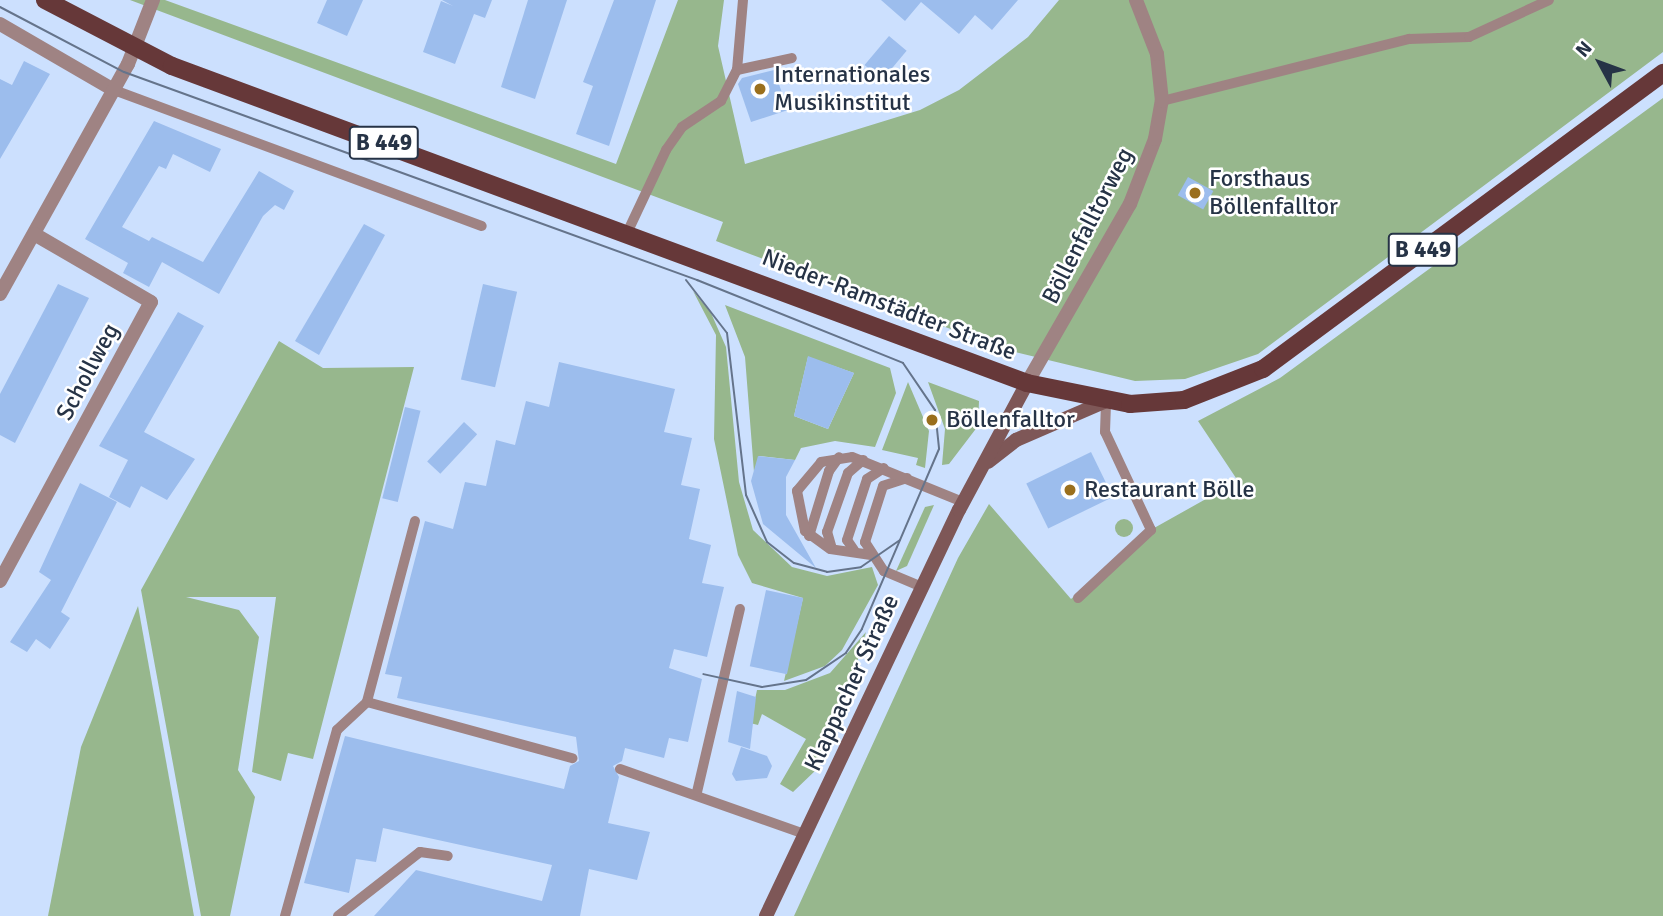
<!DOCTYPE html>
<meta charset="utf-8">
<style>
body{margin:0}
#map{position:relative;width:1663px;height:916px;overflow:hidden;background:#cce0fe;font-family:Signika,sans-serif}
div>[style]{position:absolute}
.green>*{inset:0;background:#97b78d}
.round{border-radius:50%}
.building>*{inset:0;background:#9cbded;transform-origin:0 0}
.service>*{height:10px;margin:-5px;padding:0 5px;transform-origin:5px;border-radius:5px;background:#9f8383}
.minor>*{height:14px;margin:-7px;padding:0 7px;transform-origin:7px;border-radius:7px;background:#9f8383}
.secondary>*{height:14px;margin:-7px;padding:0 7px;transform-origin:7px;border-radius:7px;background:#7e5757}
.primary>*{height:18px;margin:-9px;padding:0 9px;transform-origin:9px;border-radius:9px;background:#663839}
.tram>*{height:2px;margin:-1px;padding:0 1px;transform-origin:1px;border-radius:1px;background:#65748b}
.dots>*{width:19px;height:19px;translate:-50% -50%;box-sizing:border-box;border:4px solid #fff;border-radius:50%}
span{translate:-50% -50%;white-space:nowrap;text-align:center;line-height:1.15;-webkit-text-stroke:5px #fff;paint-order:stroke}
.shield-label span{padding:2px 5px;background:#fff;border:2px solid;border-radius:5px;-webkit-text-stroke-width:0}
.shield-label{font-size:23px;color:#263346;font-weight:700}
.poi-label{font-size:24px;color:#263346}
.left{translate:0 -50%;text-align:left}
.street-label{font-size:24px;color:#263346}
.north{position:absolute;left:1565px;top:28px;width:70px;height:70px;-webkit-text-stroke:5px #fff;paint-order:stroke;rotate:311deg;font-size:19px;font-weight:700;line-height:28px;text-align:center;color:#263346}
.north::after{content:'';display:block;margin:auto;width:24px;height:32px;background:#263346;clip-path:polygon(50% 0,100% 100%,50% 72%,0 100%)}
</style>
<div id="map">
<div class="green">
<div style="clip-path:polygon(130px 0,165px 0,616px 164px,678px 0,724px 0,718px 46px,745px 164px,920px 110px,959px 90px,1028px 37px,1059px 0,1663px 0,1663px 52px,1258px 354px,1185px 379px,1135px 381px,1011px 351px,852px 293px,716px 241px,723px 222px)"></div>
<div style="clip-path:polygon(1663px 98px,1663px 916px,794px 916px,958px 558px,989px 504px,1071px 599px,1147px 532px,1238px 481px,1198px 421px,1280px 378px)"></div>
<div style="clip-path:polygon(693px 291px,711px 313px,726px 347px,739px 482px,753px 530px,792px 567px,827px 576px,872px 567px,878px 585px,842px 650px,825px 666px,784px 681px,803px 598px,752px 583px,738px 555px,714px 439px,716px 335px)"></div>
<div style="clip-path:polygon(evenodd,725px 305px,890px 368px,896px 393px,875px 447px,835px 441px,801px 448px,795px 460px,759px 456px,754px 472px,745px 357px,725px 305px,808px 357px,854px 373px,828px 429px,794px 416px,808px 357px)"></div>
<div style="clip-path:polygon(279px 341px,323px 368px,414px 367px,313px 759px,288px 753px,281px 781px,252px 772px,276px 597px,186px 597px,239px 610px,259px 637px,238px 770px,255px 797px,230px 916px,201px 916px,141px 590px)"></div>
<div style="clip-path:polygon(908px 382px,929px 431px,925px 468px,916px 465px,918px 458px,882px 450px)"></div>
<div style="clip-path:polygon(928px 382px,979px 401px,978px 426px,949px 464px,942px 465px,945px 429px)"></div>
<div style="clip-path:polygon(934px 505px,907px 566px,896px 571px,925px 507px)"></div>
<div class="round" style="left:1115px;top:519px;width:18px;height:18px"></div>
<div style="clip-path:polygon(138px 606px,194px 916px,48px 916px,81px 747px)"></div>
<div style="clip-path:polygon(866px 632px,834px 740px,817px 769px,793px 792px,780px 784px,806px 739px,762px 714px,758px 725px,750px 723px,757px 690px,785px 690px,830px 673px)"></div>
</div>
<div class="building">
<div style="clip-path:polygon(327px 0,363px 0,347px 36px,317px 23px)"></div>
<div style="clip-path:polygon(442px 0,492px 0,485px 18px,474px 14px,455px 64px,423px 52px,441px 1px,453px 6px)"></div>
<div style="clip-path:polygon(528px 0,567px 0,535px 99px,501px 87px)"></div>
<div style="clip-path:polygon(614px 0,656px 0,609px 146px,576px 134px,593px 86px,583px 82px)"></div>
<div style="clip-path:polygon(881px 0,1018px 0,992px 30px,975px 15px,959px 34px,921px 2px,905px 21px)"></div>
<div style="left:889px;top:36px;width:23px;height:38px;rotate:40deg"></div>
<div style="clip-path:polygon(24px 61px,50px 74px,0 159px,0 79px,12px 85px)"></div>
<div style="clip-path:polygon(774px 70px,788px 110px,751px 122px,738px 84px,742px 78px)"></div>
<div style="clip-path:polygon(154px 121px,221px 149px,210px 172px,173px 154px,166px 169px,159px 166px,122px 227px,149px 241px,152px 237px,203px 262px,259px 171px,294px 191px,284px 210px,275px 205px,263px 216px,219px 294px,162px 262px,149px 287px,123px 273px,128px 263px,85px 239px)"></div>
<div style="left:1188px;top:177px;width:29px;height:21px;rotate:29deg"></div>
<div style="clip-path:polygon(364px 224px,385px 235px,319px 355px,295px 341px)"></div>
<div style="clip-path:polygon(58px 284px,89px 298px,15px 443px,0 435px,0 394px)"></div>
<div style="left:483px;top:284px;width:35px;height:98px;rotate:13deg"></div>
<div style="clip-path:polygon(178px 312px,204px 326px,144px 432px,195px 459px,167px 500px,141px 486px,130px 508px,109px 497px,128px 460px,99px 446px)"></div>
<div style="clip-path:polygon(808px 356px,854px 373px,828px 429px,794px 416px)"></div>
<div style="clip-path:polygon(559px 362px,675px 389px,664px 432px,692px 438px,681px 485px,700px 489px,689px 539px,711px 545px,702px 583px,724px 587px,707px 657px,674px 649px,669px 668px,702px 679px,688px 742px,669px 738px,664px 758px,625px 748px,622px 761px,613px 766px,619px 777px,608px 823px,650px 832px,637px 880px,589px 869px,580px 916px,374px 916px,416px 870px,542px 901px,552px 865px,383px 828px,376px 862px,356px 859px,349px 893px,304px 883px,345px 736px,564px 789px,570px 766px,579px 761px,576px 737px,397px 698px,402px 677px,385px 674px,425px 521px,453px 529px,465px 482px,486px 486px,496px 440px,515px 445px,526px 401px,549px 407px)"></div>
<div style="left:405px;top:407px;width:16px;height:94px;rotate:14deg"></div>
<div style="left:464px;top:422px;width:18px;height:54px;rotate:43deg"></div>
<div style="left:1091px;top:452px;width:50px;height:72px;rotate:64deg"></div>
<div style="clip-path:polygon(758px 456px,795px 460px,786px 477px,786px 515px,816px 568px,763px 524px,751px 481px)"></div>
<div style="clip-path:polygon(80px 483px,117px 502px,61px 612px,70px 618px,50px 649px,36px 639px,27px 652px,10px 642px,51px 580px,39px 572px)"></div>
<div style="left:766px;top:590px;width:38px;height:78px;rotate:12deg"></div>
<div style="clip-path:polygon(737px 691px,756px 697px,750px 749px,728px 742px)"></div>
<div style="clip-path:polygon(741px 747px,767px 756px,772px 766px,767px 778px,736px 781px,732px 774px)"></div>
</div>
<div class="service">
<div style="left:737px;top:70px;width:56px;rotate:-12.3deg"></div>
<div style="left:114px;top:90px;width:392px;rotate:20.3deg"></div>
<div style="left:1162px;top:101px;width:255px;rotate:-14.1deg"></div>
<div style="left:1409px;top:39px;width:60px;rotate:-1.9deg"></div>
<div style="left:1469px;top:37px;width:88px;rotate:-24.8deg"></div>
<div style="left:627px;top:233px;width:92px;rotate:-64.8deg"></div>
<div style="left:666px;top:150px;width:28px;rotate:-55deg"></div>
<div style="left:682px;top:127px;width:47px;rotate:-33.7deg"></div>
<div style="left:721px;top:101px;width:35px;rotate:-63deg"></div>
<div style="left:737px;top:70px;width:70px;rotate:-85.1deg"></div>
<div style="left:907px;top:478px;width:25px;rotate:162deg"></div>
<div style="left:883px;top:486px;width:59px;rotate:107.8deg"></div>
<div style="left:865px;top:542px;width:35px;rotate:57deg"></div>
<div style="left:884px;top:571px;width:41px;rotate:22.8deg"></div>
<div style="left:415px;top:521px;width:187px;rotate:104.9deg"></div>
<div style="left:367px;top:702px;width:213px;rotate:15.3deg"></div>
<div style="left:809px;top:536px;width:68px;rotate:-72.9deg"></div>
<div style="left:829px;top:471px;width:17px;rotate:-54deg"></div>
<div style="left:832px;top:549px;width:18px;rotate:-106deg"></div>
<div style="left:827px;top:532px;width:63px;rotate:-70.4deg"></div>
<div style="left:848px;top:473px;width:20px;rotate:-41deg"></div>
<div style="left:854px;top:550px;width:12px;rotate:-125deg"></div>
<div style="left:847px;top:540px;width:64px;rotate:-71.8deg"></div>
<div style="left:867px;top:479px;width:20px;rotate:-33deg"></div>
<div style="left:871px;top:555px;width:41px;rotate:-171.7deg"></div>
<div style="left:830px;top:549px;width:31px;rotate:-144deg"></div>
<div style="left:805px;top:531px;width:41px;rotate:-101.3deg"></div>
<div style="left:797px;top:491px;width:38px;rotate:-50deg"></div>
<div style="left:821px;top:462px;width:31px;rotate:-9deg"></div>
<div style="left:852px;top:457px;width:120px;rotate:22.1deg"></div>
<div style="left:1078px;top:598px;width:100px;rotate:-43deg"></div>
<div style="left:1151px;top:530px;width:108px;rotate:-115.1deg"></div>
<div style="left:1105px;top:432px;width:31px;rotate:-88deg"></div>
<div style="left:620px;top:769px;width:196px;rotate:19.4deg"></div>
<div style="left:697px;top:792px;width:188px;rotate:-76.8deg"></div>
<div style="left:285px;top:916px;width:193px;rotate:-74.4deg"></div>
<div style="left:337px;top:730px;width:41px;rotate:-43deg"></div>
<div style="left:338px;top:916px;width:104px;rotate:-38deg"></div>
<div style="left:420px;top:852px;width:28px;rotate:8deg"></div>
</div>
<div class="minor">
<div style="left:0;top:24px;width:132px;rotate:30.1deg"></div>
<div style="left:0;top:294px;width:263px;rotate:-60.9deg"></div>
<div style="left:128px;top:64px;width:69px;rotate:-68.7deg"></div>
<div style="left:1027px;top:383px;width:207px;rotate:-60.1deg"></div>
<div style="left:1130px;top:204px;width:70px;rotate:-69deg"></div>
<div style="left:1155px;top:139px;width:39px;rotate:-80deg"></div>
<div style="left:1162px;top:101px;width:47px;rotate:-96.1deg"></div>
<div style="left:1157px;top:54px;width:58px;rotate:-111.3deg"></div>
<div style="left:0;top:581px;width:317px;rotate:-61.6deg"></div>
<div style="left:151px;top:302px;width:135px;rotate:-149.8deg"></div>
</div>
<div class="secondary">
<div style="left:988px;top:462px;width:36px;rotate:-38deg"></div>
<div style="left:1016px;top:440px;width:98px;rotate:-23.4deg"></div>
<div style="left:766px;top:916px;width:450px;rotate:-64.6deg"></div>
<div style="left:959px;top:510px;width:144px;rotate:-61.8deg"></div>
</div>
<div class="primary">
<div style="left:45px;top:0;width:143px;rotate:27.5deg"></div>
<div style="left:172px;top:66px;width:912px;rotate:20.34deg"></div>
<div style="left:1027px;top:383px;width:105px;rotate:11.5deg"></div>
<div style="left:1130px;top:404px;width:54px;rotate:-4.2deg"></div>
<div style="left:1184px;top:400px;width:85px;rotate:-21.4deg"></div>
<div style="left:1263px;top:369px;width:498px;rotate:-36.5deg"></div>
</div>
<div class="tram">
<div style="left:0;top:7px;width:140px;rotate:27.7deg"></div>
<div style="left:124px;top:72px;width:610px;rotate:19.95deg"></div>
<div style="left:697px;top:280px;width:222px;rotate:21.9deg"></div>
<div style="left:903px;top:363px;width:57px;rotate:55.8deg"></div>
<div style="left:935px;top:410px;width:39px;rotate:84deg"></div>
<div style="left:939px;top:449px;width:196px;rotate:113.2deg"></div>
<div style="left:862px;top:629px;width:29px;rotate:124deg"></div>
<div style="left:846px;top:653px;width:48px;rotate:146deg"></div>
<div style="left:806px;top:680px;width:45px;rotate:171deg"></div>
<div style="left:762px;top:687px;width:60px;rotate:-167.6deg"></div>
<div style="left:686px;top:280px;width:67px;rotate:52.3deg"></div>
<div style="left:727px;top:333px;width:163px;rotate:83.3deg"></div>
<div style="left:746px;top:495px;width:51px;rotate:65.9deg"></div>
<div style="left:767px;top:542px;width:34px;rotate:38deg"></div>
<div style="left:794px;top:563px;width:34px;rotate:15deg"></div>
<div style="left:827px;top:572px;width:34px;rotate:-8deg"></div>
<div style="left:861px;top:567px;width:47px;rotate:-34.7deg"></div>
</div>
<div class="dots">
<div style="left:760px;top:89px;background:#9a6f1d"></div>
<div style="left:1195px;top:193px;background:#9a6f1d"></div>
<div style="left:932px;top:420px;background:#9a6f1d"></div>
<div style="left:1070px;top:490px;background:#9a6f1d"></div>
</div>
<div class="shield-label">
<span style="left:384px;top:143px">B 449</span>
<span style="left:1423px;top:250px">B 449</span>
</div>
<div class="poi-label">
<span class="left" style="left:774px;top:89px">Internationales<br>Musikinstitut</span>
<span class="left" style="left:1209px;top:193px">Forsthaus<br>Böllenfalltor</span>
<span class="left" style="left:946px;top:420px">Böllenfalltor</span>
<span class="left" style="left:1084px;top:490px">Restaurant Bölle</span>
</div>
<div class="street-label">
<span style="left:1088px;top:226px;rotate:-63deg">Böllenfalltorweg</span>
<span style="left:889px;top:305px;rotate:21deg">Nieder-Ramstädter Straße</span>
<span style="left:88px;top:372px;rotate:-62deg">Schollweg</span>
<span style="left:852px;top:683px;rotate:-65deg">Klappacher Straße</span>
</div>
<div class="north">N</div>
</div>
